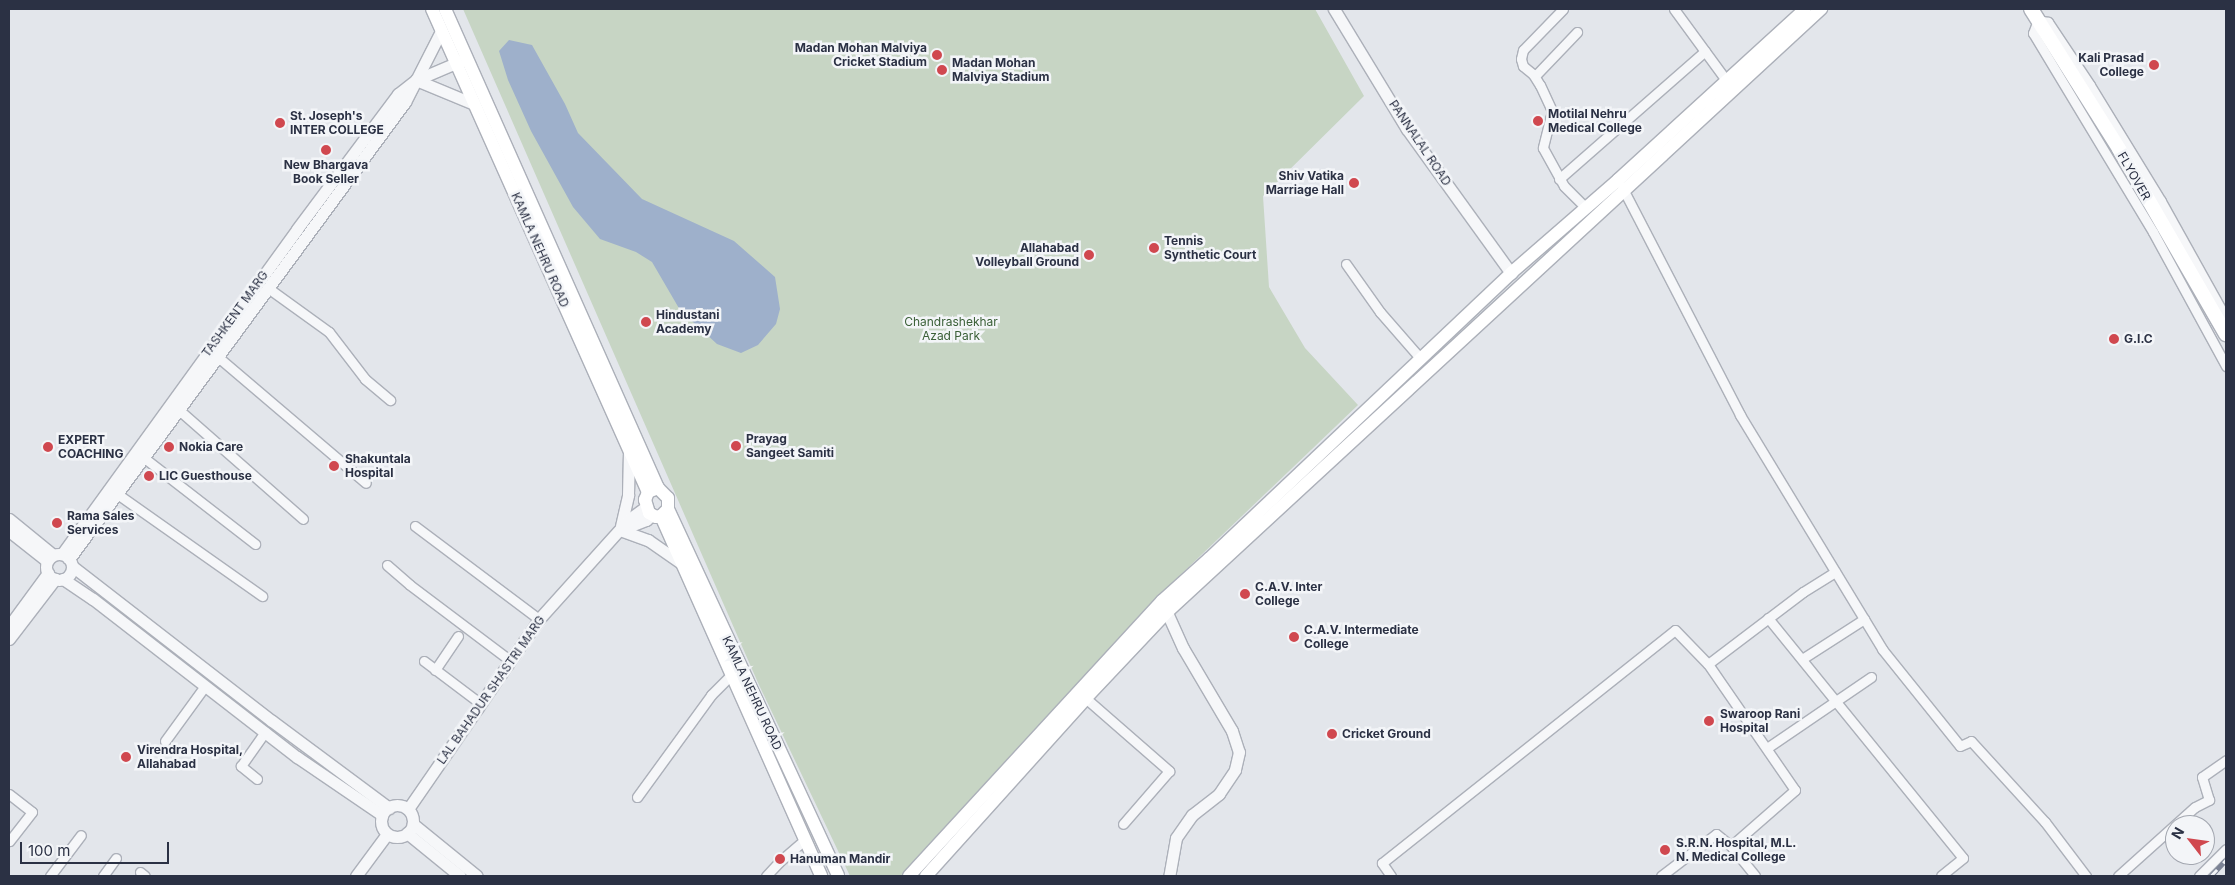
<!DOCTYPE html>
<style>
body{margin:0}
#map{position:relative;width:2235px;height:885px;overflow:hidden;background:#e3e6eb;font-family:Inter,sans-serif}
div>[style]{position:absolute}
.green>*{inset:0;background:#c7d5c4}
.water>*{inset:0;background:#9eb0cb}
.roads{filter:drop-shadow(1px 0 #acb0b9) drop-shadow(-1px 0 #acb0b9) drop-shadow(0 1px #acb0b9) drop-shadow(0 -1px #acb0b9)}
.minor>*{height:9px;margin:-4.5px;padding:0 4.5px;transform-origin:4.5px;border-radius:4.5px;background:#f6f7f9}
.tertiary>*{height:11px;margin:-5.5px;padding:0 5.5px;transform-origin:5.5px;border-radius:5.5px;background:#f6f7f9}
.tertiary>.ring{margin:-5.5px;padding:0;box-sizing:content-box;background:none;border:11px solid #f6f7f9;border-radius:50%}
.secondary>*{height:12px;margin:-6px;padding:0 6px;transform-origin:6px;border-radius:6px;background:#fff}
.primary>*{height:14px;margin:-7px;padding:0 7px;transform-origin:7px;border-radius:7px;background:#fff}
.rail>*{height:5px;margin-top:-2.5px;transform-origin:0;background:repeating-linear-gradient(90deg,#f3f5f8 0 9px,#7c8395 0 18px);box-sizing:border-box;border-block:1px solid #7c8395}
.dots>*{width:14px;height:14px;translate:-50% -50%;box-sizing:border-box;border:2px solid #f3f5f8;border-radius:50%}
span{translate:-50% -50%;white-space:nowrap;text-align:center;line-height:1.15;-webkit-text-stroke:5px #f3f5f8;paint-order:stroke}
.poi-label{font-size:12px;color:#2b3144;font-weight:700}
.right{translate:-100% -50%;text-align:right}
.left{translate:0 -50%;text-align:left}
.street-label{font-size:12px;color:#2b3144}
.park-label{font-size:12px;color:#3b6038}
.frame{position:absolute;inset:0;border:10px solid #2b3144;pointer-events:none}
.north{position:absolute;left:2165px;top:815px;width:50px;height:50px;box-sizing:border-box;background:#f3f5f8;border:1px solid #a3a7b0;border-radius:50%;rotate:300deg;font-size:14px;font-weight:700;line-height:20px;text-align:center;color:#2b3144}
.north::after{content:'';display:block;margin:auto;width:18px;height:22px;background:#d0484f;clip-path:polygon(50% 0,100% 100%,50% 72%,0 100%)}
.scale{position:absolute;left:20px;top:842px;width:149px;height:22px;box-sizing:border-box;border:2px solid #2b3144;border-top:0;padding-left:6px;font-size:15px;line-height:18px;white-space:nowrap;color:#2b3144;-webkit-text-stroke:4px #f3f5f8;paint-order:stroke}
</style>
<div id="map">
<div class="green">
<div style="clip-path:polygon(463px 9px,1315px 9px,1364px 96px,1263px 196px,1269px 287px,1305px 348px,1358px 405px,1149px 605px,903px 876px,850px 876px,759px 685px)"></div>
</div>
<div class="water">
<div style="clip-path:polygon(509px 40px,532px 45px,565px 104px,578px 133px,642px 199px,734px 241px,775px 277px,780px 309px,776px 324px,758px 345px,741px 353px,717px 344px,680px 310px,652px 262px,636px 252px,600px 239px,573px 207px,531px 131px,508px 80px,499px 51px)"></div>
</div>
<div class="roads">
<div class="minor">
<div style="left:1563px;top:9px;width:57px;rotate:134.3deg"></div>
<div style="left:1523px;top:50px;width:9px;rotate:103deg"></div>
<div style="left:1521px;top:59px;width:7px;rotate:74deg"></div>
<div style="left:1523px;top:66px;width:13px;rotate:39deg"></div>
<div style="left:1533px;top:74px;width:13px;rotate:58deg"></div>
<div style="left:1540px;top:85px;width:29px;rotate:65deg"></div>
<div style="left:1552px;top:111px;width:38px;rotate:104deg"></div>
<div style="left:1543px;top:148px;width:43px;rotate:61.1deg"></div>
<div style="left:1564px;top:186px;width:31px;rotate:45deg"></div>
<div style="left:1674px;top:9px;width:88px;rotate:53.8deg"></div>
<div style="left:1535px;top:76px;width:61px;rotate:-46.3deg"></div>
<div style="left:1559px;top:179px;width:194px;rotate:-41.2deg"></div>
<div style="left:1622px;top:187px;width:257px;rotate:62.6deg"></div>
<div style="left:1740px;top:415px;width:274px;rotate:58.7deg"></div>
<div style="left:1882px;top:649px;width:124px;rotate:51.2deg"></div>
<div style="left:1960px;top:746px;width:12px;rotate:-24deg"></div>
<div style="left:1971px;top:741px;width:110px;rotate:47.6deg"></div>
<div style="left:2045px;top:822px;width:68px;rotate:52.8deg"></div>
<div style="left:1346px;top:264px;width:59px;rotate:54.7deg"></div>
<div style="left:1380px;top:312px;width:62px;rotate:48.9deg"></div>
<div style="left:268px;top:288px;width:75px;rotate:35.8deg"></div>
<div style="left:329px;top:332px;width:59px;rotate:52.5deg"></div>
<div style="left:365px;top:379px;width:33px;rotate:40deg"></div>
<div style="left:2226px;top:318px;width:134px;rotate:-119.1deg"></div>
<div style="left:2161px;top:201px;width:136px;rotate:-121.5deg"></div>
<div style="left:2090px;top:85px;width:76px;rotate:-123.7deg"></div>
<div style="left:2048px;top:22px;width:10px;rotate:-169deg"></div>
<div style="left:2038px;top:20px;width:14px;rotate:111deg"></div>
<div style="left:2033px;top:33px;width:232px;rotate:58.9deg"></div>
<div style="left:2153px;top:232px;width:153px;rotate:61.4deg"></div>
<div style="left:218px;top:357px;width:194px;rotate:40.4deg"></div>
<div style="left:179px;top:410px;width:165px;rotate:41.3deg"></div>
<div style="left:143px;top:457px;width:142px;rotate:37.8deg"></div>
<div style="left:116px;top:493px;width:179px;rotate:35.2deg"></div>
<div style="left:415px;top:526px;width:155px;rotate:36.9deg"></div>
<div style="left:387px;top:565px;width:30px;rotate:41deg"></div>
<div style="left:410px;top:585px;width:126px;rotate:37deg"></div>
<div style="left:1768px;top:618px;width:309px;rotate:50.9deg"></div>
<div style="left:1963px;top:858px;width:28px;rotate:141deg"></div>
<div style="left:1802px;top:659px;width:74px;rotate:-32.8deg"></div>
<div style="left:424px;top:661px;width:71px;rotate:37deg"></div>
<div style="left:1708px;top:664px;width:119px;rotate:-37.2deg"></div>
<div style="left:1803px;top:592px;width:38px;rotate:-32deg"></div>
<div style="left:435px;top:670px;width:41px;rotate:-55.9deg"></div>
<div style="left:1082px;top:695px;width:116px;rotate:41.1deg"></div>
<div style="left:1169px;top:771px;width:70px;rotate:131deg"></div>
<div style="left:165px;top:741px;width:68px;rotate:-54deg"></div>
<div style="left:1767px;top:748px;width:126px;rotate:-34.3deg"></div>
<div style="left:257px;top:779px;width:21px;rotate:-141deg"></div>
<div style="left:241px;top:766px;width:42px;rotate:-54.8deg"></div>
<div style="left:9px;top:794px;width:29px;rotate:38deg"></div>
<div style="left:32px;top:812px;width:37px;rotate:128deg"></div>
<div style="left:637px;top:797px;width:126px;rotate:-54deg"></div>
<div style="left:711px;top:695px;width:30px;rotate:-45deg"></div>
<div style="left:1731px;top:846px;width:38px;rotate:51deg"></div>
<div style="left:140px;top:872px;width:6px;rotate:39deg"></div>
<div style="left:50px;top:876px;width:51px;rotate:-52.9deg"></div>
<div style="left:103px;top:876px;width:22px;rotate:-54deg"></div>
<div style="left:766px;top:876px;width:19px;rotate:-47deg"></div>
<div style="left:779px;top:862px;width:35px;rotate:-41deg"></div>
<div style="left:1391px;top:876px;width:16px;rotate:-125deg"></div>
<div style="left:1382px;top:863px;width:374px;rotate:-38.5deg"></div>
<div style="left:1675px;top:630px;width:47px;rotate:45.9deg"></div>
<div style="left:1708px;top:664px;width:153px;rotate:55.4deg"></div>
<div style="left:1795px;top:790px;width:85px;rotate:138.8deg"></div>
<div style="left:1731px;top:846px;width:19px;rotate:-141deg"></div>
<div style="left:1716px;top:834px;width:69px;rotate:142.6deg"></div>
<div style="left:2118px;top:876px;width:103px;rotate:-41.9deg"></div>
<div style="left:2195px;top:807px;width:16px;rotate:-27deg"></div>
<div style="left:2209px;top:800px;width:24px;rotate:-107deg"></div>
<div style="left:2202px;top:777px;width:29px;rotate:-35deg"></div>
<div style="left:2199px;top:876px;width:38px;rotate:-45deg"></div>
</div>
<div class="tertiary">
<div style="left:1334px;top:9px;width:140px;rotate:58.7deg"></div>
<div style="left:1407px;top:129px;width:178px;rotate:54.2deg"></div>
<div style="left:416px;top:80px;width:63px;rotate:22.5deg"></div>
<div style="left:9px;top:519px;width:57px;rotate:39.3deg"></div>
<div style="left:621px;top:526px;width:32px;rotate:-77deg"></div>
<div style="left:628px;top:495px;width:45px;rotate:-88.7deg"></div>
<div style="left:620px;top:530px;width:30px;rotate:20deg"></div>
<div style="left:648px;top:540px;width:39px;rotate:35deg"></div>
<div style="left:620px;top:530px;width:28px;rotate:-21deg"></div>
<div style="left:646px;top:520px;width:8px;rotate:-40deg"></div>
<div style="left:9px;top:531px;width:48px;rotate:38.3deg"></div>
<div style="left:62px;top:554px;width:401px;rotate:-54.1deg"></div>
<div style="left:297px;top:229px;width:169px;rotate:-53.2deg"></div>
<div style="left:398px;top:94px;width:23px;rotate:-38deg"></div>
<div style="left:416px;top:80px;width:51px;rotate:-23.1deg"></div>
<div class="ring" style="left:46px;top:554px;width:15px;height:15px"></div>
<div style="left:69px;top:559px;width:567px;rotate:-53.68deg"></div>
<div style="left:405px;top:102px;width:80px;rotate:-63.1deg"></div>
<div style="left:72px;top:566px;width:253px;rotate:37.8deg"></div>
<div style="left:272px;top:721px;width:146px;rotate:36.6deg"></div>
<div style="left:63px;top:579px;width:36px;rotate:34deg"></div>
<div style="left:93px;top:599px;width:258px;rotate:37.8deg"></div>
<div style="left:297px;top:757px;width:103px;rotate:34.3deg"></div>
<div style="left:1164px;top:606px;width:46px;rotate:65.7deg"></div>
<div style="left:1183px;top:648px;width:96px;rotate:59.4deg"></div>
<div style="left:1232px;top:731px;width:22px;rotate:72deg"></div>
<div style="left:1239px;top:752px;width:18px;rotate:103deg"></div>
<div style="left:1235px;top:770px;width:29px;rotate:124deg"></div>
<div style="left:1219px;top:794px;width:34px;rotate:142deg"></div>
<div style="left:1192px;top:815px;width:28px;rotate:125deg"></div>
<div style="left:1176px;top:838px;width:39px;rotate:100deg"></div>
<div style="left:9px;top:626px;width:66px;rotate:-53.7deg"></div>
<div style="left:9px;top:639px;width:76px;rotate:-52.5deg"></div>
<div class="ring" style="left:381px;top:805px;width:21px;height:21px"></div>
<div style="left:408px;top:809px;width:231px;rotate:-55.4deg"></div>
<div style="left:539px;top:619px;width:133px;rotate:-48deg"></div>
<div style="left:628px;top:520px;width:22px;rotate:-36deg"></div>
<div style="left:413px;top:824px;width:82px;rotate:39.1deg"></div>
<div style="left:407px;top:833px;width:68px;rotate:39.1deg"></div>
<div style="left:356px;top:876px;width:52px;rotate:-53.6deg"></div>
</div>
<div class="secondary">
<div style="left:432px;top:9px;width:529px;rotate:65.91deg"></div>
<div style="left:445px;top:9px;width:524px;rotate:66.03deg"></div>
<div style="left:658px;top:488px;width:14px;rotate:45deg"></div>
<div style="left:668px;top:498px;width:11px;rotate:90deg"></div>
<div style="left:668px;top:509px;width:10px;rotate:135deg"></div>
<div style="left:661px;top:516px;width:5px;rotate:169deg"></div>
<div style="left:656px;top:517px;width:8px;rotate:-150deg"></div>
<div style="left:649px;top:513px;width:14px;rotate:-107deg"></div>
<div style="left:645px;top:500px;width:9px;rotate:-69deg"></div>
<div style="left:648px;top:492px;width:11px;rotate:-22deg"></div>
<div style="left:668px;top:509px;width:404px;rotate:65.1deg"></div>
<div style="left:661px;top:516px;width:394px;rotate:66deg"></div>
<div style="left:909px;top:876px;width:374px;rotate:-47.4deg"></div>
<div style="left:1162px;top:601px;width:64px;rotate:-41.9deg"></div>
<div style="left:1210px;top:558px;width:415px;rotate:-43.4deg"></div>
<div style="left:1511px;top:273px;width:142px;rotate:-41deg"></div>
<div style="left:1618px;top:180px;width:253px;rotate:-42.4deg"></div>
<div style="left:926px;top:876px;width:239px;rotate:-48deg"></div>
<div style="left:1086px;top:698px;width:118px;rotate:-46.7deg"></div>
<div style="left:1167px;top:612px;width:890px;rotate:-42.68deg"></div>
</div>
<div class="primary">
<div style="left:2031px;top:9px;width:165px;rotate:57.8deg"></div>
<div style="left:2119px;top:149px;width:214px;rotate:60deg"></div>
</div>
</div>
<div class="rail">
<div style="left:2211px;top:876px;width:22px;rotate:-47deg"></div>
</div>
<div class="dots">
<div style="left:937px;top:55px;background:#d0484f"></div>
<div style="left:2154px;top:65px;background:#d0484f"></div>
<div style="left:942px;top:70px;background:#d0484f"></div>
<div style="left:1538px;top:121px;background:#d0484f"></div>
<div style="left:280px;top:123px;background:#d0484f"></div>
<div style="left:326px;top:150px;background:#d0484f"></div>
<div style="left:1354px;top:183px;background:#d0484f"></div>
<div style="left:1154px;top:248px;background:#d0484f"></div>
<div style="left:1089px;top:255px;background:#d0484f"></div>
<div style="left:646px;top:322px;background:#d0484f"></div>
<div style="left:2114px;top:339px;background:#d0484f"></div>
<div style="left:736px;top:446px;background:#d0484f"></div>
<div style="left:48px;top:447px;background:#d0484f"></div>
<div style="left:169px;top:447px;background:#d0484f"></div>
<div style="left:334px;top:466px;background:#d0484f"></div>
<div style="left:149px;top:476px;background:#d0484f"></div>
<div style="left:57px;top:523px;background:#d0484f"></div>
<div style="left:1245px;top:594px;background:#d0484f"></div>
<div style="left:1294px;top:637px;background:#d0484f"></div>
<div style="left:1709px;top:721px;background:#d0484f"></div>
<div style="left:1332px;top:734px;background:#d0484f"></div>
<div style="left:126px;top:757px;background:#d0484f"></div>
<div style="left:1665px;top:850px;background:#d0484f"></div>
<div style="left:780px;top:859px;background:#d0484f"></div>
</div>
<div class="poi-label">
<span class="right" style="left:927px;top:55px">Madan Mohan Malviya<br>Cricket Stadium</span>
<span class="right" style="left:2144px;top:65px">Kali Prasad<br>College</span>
<span class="left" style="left:952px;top:70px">Madan Mohan<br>Malviya Stadium</span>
<span class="left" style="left:1548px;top:121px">Motilal Nehru<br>Medical College</span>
<span class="left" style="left:290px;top:123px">St. Joseph's<br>INTER COLLEGE</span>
<span style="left:326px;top:172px">New Bhargava<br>Book Seller</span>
<span class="right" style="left:1344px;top:183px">Shiv Vatika<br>Marriage Hall</span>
<span class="left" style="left:1164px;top:248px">Tennis<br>Synthetic Court</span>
<span class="right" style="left:1079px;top:255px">Allahabad<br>Volleyball Ground</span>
<span class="left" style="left:656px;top:322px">Hindustani<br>Academy</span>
<span class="left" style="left:2124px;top:339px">G.I.C</span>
<span class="left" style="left:746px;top:446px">Prayag<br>Sangeet Samiti</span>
<span class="left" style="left:58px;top:447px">EXPERT<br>COACHING</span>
<span class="left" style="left:179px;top:447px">Nokia Care</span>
<span class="left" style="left:345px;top:466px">Shakuntala<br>Hospital</span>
<span class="left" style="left:159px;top:476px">LIC Guesthouse</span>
<span class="left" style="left:67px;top:523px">Rama Sales<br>Services</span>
<span class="left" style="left:1255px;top:594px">C.A.V. Inter<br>College</span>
<span class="left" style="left:1304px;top:637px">C.A.V. Intermediate<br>College</span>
<span class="left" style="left:1720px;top:721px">Swaroop Rani<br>Hospital</span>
<span class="left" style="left:1342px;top:734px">Cricket Ground</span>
<span class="left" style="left:137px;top:757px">Virendra Hospital,<br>Allahabad</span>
<span class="left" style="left:1676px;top:850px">S.R.N. Hospital, M.L.<br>N. Medical College</span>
<span class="left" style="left:790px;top:859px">Hanuman Mandir</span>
</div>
<div class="street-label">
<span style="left:1420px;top:143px;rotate:56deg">PANNALAL ROAD</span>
<span style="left:2134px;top:176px;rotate:60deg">FLYOVER</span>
<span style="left:540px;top:250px;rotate:66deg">KAMLA NEHRU ROAD</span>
<span style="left:235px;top:314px;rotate:-54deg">TASHKENT MARG</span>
<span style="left:491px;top:690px;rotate:-55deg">LAL BAHADUR SHASTRI MARG</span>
<span style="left:752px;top:693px;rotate:65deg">KAMLA NEHRU ROAD</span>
</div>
<div class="park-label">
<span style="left:951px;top:329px">Chandrashekhar<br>Azad Park</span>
</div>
<div class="frame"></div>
<div class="north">N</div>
<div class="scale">100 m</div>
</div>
